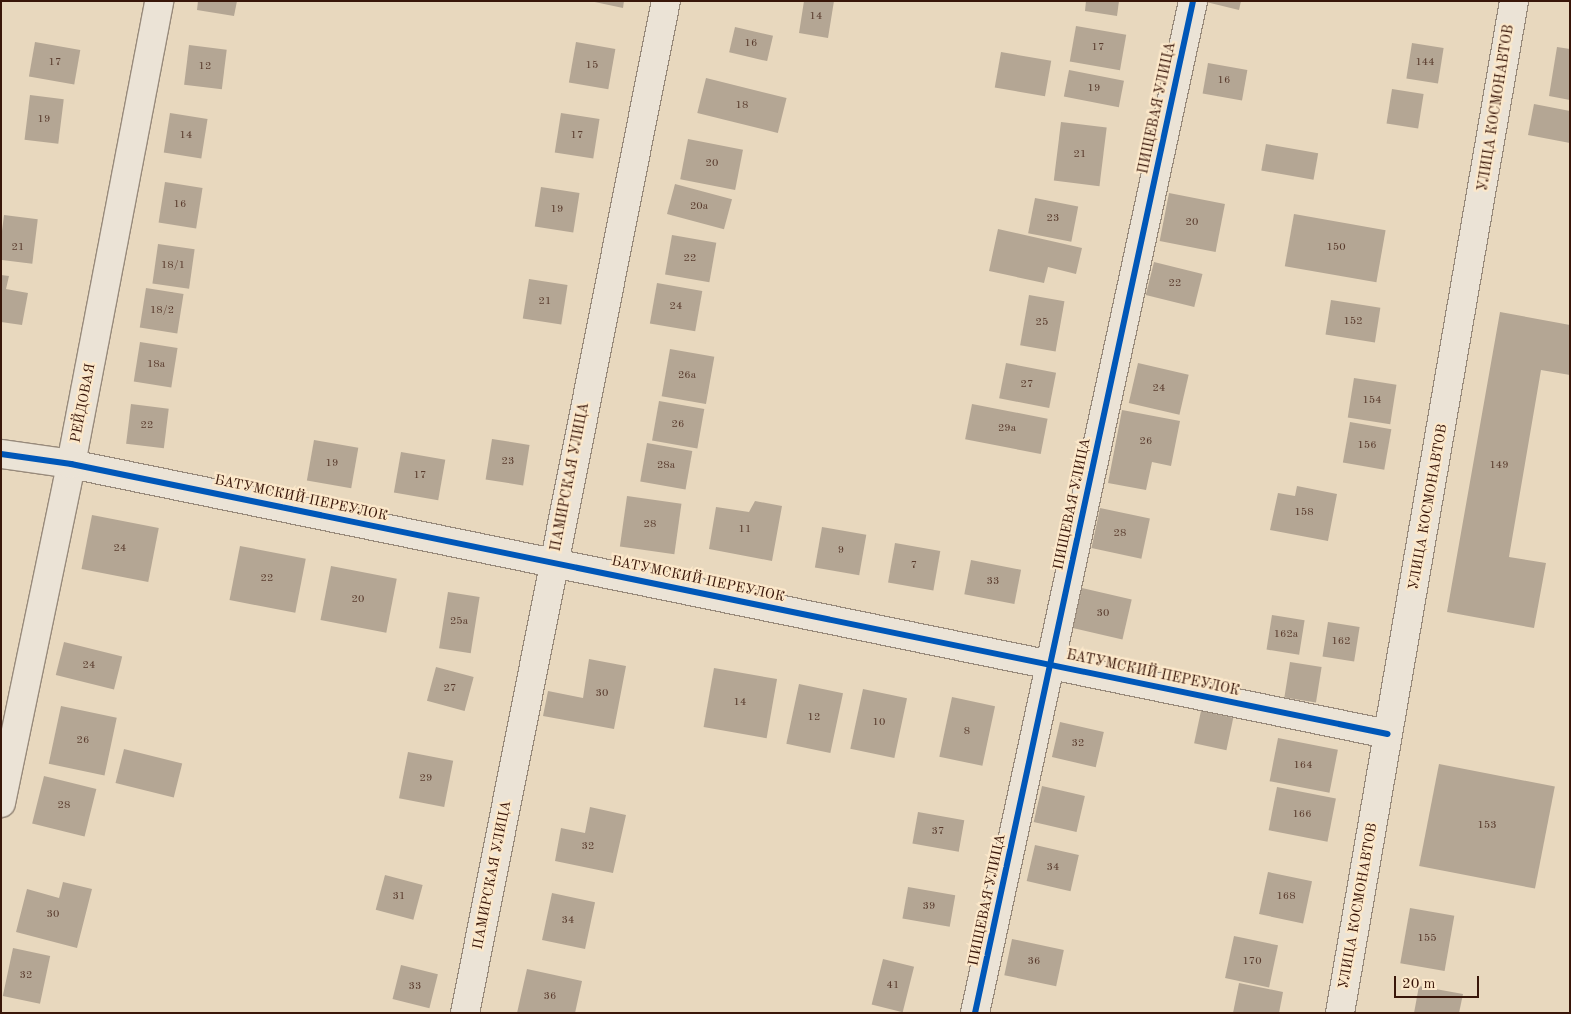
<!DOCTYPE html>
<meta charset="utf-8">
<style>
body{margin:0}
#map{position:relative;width:1571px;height:1014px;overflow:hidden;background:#e8d8be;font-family:"Old Standard TT",serif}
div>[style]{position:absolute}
.building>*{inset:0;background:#b4a694;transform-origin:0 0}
.roads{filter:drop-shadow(1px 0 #988a7b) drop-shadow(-1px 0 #988a7b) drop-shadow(0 1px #988a7b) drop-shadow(0 -1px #988a7b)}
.street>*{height:28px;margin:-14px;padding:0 14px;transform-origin:14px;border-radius:14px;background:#ebe3d6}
.secondary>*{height:28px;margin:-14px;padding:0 14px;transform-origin:14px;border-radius:14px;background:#ebe3d6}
.cycleway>*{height:6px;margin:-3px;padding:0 3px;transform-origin:3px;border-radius:3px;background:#0057b8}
span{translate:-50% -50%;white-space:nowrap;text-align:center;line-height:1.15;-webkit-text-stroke:4.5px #fce8ca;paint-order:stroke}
.number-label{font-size:11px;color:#583a2c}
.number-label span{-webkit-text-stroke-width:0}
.street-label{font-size:14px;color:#391609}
.frame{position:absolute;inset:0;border:2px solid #391609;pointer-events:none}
.scale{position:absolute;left:1394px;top:976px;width:85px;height:22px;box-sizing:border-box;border:2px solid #391609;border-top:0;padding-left:6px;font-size:15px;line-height:18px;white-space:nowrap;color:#391609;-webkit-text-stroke:4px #fce8ca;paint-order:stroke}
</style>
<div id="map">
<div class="building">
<div style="clip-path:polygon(198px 1px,237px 1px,234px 16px,197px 10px)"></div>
<div style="clip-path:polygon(590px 1px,624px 1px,623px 8px)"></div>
<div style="clip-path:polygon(804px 1px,834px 1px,828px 38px,799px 33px)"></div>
<div style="clip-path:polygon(1086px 1px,1119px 1px,1117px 16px,1085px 11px)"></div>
<div style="clip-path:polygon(1202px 1px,1241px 1px,1239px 10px)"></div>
<div style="left:1076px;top:26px;width:51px;height:36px;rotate:10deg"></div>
<div style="left:735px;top:27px;width:39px;height:26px;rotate:13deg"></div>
<div style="left:35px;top:42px;width:46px;height:35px;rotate:10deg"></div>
<div style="left:576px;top:42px;width:40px;height:41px;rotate:10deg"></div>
<div style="left:1412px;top:43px;width:32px;height:36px;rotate:9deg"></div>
<div style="left:189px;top:45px;width:38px;height:40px;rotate:7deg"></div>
<div style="clip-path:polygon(1557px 47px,1570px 49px,1570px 100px,1549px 96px)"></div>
<div style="left:1001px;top:52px;width:51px;height:36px;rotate:10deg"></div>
<div style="left:1208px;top:63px;width:40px;height:31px;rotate:10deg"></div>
<div style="left:1069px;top:70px;width:56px;height:27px;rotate:11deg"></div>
<div style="left:706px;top:78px;width:83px;height:36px;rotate:14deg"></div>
<div style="left:1392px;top:89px;width:32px;height:35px;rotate:9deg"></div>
<div style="left:30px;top:95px;width:34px;height:45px;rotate:7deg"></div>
<div style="clip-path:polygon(1534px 104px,1570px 111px,1570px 143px,1528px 135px)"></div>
<div style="left:170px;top:113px;width:38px;height:40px;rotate:9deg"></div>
<div style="left:561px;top:113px;width:39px;height:40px;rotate:9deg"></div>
<div style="left:1061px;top:122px;width:46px;height:59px;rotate:7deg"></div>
<div style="left:688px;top:139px;width:56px;height:41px;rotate:11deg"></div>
<div style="left:1266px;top:144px;width:53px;height:27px;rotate:10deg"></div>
<div style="left:165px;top:182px;width:38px;height:41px;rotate:9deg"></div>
<div style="left:675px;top:184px;width:59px;height:31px;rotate:15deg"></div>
<div style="left:541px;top:187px;width:39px;height:40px;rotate:9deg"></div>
<div style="left:1169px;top:193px;width:57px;height:49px;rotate:11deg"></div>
<div style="left:1035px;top:198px;width:44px;height:36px;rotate:11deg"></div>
<div style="left:1294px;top:214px;width:93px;height:53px;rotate:10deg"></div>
<div style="left:4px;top:215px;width:34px;height:45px;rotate:7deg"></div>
<div style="clip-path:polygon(998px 229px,1082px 248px,1076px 274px,1048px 267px,1044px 283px,989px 271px)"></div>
<div style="left:672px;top:235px;width:45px;height:40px;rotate:10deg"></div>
<div style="left:158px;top:244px;width:37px;height:40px;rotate:8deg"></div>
<div style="left:1154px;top:262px;width:50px;height:34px;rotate:14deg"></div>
<div style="clip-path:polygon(1px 275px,9px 276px,6px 289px,28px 293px,22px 325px,1px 322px)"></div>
<div style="left:529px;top:279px;width:39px;height:40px;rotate:9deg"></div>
<div style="left:657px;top:283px;width:46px;height:41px;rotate:10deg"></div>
<div style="left:146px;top:288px;width:38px;height:40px;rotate:9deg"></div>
<div style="left:1029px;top:295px;width:36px;height:51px;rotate:10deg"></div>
<div style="left:1331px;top:300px;width:50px;height:35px;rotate:9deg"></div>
<div style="clip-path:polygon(1500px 312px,1570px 325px,1570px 375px,1541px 370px,1509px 557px,1546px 563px,1534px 628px,1447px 612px)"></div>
<div style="left:140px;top:342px;width:38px;height:40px;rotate:9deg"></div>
<div style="left:670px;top:349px;width:45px;height:48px;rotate:10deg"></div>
<div style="left:1006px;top:363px;width:51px;height:36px;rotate:11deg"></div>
<div style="left:1138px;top:363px;width:52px;height:41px;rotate:13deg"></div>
<div style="left:1354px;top:378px;width:43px;height:40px;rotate:9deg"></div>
<div style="left:659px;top:401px;width:46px;height:40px;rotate:10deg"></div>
<div style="left:131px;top:404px;width:38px;height:40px;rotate:7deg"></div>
<div style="left:972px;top:404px;width:77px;height:36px;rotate:11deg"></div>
<div style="clip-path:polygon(1122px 410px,1180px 421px,1171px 466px,1152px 462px,1146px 490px,1108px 483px)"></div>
<div style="left:1350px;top:422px;width:42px;height:41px;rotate:10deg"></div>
<div style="left:492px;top:439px;width:38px;height:41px;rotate:9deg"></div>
<div style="left:314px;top:440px;width:45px;height:41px;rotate:10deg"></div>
<div style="left:647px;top:443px;width:46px;height:39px;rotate:10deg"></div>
<div style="left:401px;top:452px;width:45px;height:41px;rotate:10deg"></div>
<div style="clip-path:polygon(1297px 486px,1337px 494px,1328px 541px,1270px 530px,1278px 493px,1295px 496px)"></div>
<div style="left:627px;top:496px;width:55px;height:51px;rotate:8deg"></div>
<div style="clip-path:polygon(755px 501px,782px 506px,772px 561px,709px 549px,716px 507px,749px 512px)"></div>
<div style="left:1100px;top:508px;width:51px;height:41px;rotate:12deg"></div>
<div style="left:92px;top:515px;width:68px;height:55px;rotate:11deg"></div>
<div style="left:822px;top:527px;width:45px;height:41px;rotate:10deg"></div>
<div style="left:895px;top:543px;width:46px;height:40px;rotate:10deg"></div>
<div style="left:240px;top:546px;width:67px;height:55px;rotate:11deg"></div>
<div style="left:971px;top:560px;width:51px;height:35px;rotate:11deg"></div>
<div style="left:331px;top:566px;width:67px;height:55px;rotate:11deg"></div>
<div style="left:1082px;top:588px;width:51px;height:41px;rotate:13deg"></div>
<div style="left:448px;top:592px;width:32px;height:57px;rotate:9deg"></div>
<div style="left:1272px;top:615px;width:33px;height:35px;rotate:9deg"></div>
<div style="left:1328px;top:622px;width:32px;height:35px;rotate:9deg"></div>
<div style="left:64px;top:642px;width:60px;height:34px;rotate:14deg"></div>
<div style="clip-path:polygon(589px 659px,626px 666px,614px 729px,543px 716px,548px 691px,583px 698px)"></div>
<div style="left:1290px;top:662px;width:32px;height:36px;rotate:9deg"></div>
<div style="left:436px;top:667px;width:39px;height:35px;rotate:15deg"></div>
<div style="left:714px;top:668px;width:64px;height:60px;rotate:10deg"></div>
<div style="left:799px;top:684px;width:45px;height:61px;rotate:12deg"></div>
<div style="left:863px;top:689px;width:45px;height:61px;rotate:12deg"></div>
<div style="left:952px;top:697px;width:44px;height:61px;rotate:12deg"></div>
<div style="left:61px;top:706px;width:57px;height:59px;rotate:12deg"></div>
<div style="left:1201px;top:711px;width:33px;height:33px;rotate:12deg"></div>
<div style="left:1060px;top:722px;width:45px;height:36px;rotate:13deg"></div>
<div style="left:1278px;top:738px;width:61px;height:44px;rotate:11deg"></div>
<div style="left:124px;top:749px;width:60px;height:35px;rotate:14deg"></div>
<div style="left:408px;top:752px;width:46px;height:47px;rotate:11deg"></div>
<div style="left:1439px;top:764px;width:118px;height:104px;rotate:11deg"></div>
<div style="left:44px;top:776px;width:54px;height:49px;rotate:14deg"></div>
<div style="left:1042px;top:786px;width:44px;height:37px;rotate:13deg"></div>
<div style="left:1277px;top:787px;width:60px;height:44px;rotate:11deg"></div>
<div style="clip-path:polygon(590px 807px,626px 815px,613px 873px,555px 861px,561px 828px,585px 833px)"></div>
<div style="left:918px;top:812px;width:47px;height:32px;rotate:10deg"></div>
<div style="left:1035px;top:845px;width:45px;height:37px;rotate:13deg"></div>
<div style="left:1268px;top:872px;width:45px;height:43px;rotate:12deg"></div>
<div style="left:385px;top:875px;width:39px;height:36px;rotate:15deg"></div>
<div style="clip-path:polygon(63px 882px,92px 889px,77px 948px,16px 932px,27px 889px,59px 898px)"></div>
<div style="left:908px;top:887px;width:48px;height:32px;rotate:10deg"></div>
<div style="left:552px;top:893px;width:44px;height:48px;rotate:12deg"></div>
<div style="left:1410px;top:908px;width:45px;height:56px;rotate:10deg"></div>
<div style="left:1234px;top:936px;width:45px;height:43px;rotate:12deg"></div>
<div style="left:1012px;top:939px;width:53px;height:37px;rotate:12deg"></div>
<div style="left:13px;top:948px;width:38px;height:49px;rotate:12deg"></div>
<div style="left:883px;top:959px;width:32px;height:47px;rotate:14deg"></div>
<div style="left:401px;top:965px;width:38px;height:35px;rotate:14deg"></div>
<div style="clip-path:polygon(527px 969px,582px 981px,575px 1013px,517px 1013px)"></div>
<div style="clip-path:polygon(1239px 983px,1283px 992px,1279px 1013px,1233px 1013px)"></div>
<div style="clip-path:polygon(1419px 986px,1463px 994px,1459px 1013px,1414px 1013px)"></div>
</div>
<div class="roads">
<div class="street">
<div style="left:1px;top:454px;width:71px;rotate:8.1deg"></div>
<div style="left:71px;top:464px;width:1344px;rotate:11.59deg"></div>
<div style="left:1px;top:803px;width:346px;rotate:-78.3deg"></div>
<div style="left:71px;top:464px;width:471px;rotate:-79.2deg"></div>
<div style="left:465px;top:1013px;width:1032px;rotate:-78.77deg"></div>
<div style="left:975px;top:1013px;width:1035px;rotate:-77.84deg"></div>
</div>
<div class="secondary">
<div style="left:1340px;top:1013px;width:1027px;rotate:-80.24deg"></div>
</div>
</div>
<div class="cycleway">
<div style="left:1px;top:454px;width:71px;rotate:8.1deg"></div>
<div style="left:71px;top:464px;width:1344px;rotate:11.59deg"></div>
<div style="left:975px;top:1013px;width:1035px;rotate:-77.84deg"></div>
</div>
<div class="number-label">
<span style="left:816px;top:17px">14</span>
<span style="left:751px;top:44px">16</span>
<span style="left:1098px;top:48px">17</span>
<span style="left:55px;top:63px">17</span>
<span style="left:1425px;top:63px">144</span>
<span style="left:592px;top:66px">15</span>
<span style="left:205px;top:67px">12</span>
<span style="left:1224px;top:81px">16</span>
<span style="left:1094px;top:89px">19</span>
<span style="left:742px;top:106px">18</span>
<span style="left:44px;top:120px">19</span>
<span style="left:186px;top:136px">14</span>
<span style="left:577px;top:136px">17</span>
<span style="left:1080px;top:155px">21</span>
<span style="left:712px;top:164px">20</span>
<span style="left:180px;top:205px">16</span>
<span style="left:699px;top:207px">20а</span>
<span style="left:557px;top:210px">19</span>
<span style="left:1053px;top:219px">23</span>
<span style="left:1192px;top:223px">20</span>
<span style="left:18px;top:248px">21</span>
<span style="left:1336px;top:248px">150</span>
<span style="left:690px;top:259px">22</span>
<span style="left:173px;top:266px">18/1</span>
<span style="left:1175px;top:284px">22</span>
<span style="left:545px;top:302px">21</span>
<span style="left:676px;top:307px">24</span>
<span style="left:162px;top:311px">18/2</span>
<span style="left:1353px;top:322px">152</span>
<span style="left:1042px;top:323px">25</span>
<span style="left:156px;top:365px">18а</span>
<span style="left:687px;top:376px">26а</span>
<span style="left:1027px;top:385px">27</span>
<span style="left:1159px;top:389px">24</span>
<span style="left:1372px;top:401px">154</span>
<span style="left:678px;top:425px">26</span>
<span style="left:147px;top:426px">22</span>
<span style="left:1007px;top:429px">29а</span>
<span style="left:1146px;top:442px">26</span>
<span style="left:1367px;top:446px">156</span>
<span style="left:508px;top:462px">23</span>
<span style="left:332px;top:464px">19</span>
<span style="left:666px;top:466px">28а</span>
<span style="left:1499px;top:466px">149</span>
<span style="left:420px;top:476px">17</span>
<span style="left:1304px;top:513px">158</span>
<span style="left:650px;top:525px">28</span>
<span style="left:745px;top:530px">11</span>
<span style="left:1120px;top:534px">28</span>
<span style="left:120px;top:549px">24</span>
<span style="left:841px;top:551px">9</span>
<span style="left:914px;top:566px">7</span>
<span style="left:267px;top:579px">22</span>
<span style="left:993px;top:582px">33</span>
<span style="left:358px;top:600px">20</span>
<span style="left:1103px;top:614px">30</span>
<span style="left:459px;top:622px">25а</span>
<span style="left:1286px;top:635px">162а</span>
<span style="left:1341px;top:642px">162</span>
<span style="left:89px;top:666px">24</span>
<span style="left:450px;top:689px">27</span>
<span style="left:602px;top:694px">30</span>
<span style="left:740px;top:703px">14</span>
<span style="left:814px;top:718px">12</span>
<span style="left:879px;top:723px">10</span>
<span style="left:967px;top:732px">8</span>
<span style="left:83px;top:741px">26</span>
<span style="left:1078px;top:744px">32</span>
<span style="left:1303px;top:766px">164</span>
<span style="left:426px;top:779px">29</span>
<span style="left:64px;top:806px">28</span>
<span style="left:1302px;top:815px">166</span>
<span style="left:1487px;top:826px">153</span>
<span style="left:938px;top:832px">37</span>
<span style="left:588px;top:847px">32</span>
<span style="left:1053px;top:868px">34</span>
<span style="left:399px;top:897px">31</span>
<span style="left:1286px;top:897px">168</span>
<span style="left:929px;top:907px">39</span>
<span style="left:53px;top:915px">30</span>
<span style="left:568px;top:921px">34</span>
<span style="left:1427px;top:939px">155</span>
<span style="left:1034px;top:962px">36</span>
<span style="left:1252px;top:962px">170</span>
<span style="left:26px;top:976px">32</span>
<span style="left:893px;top:986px">41</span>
<span style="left:415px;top:987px">33</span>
<span style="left:550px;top:997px">36</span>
</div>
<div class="street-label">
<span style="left:1157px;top:108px;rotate:-78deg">ПИЩЕВАЯ УЛИЦА</span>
<span style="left:1496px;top:108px;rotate:-81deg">УЛИЦА КОСМОНАВТОВ</span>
<span style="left:83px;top:403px;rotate:-79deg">РЕЙДОВАЯ</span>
<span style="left:570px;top:477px;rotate:-79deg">ПАМИРСКАЯ УЛИЦА</span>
<span style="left:301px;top:498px;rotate:12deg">БАТУМСКИЙ ПЕРЕУЛОК</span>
<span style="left:1072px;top:504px;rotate:-78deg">ПИЩЕВАЯ УЛИЦА</span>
<span style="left:1428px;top:507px;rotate:-80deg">УЛИЦА КОСМОНАВТОВ</span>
<span style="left:698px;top:579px;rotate:12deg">БАТУМСКИЙ ПЕРЕУЛОК</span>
<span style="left:1153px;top:673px;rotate:12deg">БАТУМСКИЙ ПЕРЕУЛОК</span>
<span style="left:492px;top:875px;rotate:-79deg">ПАМИРСКАЯ УЛИЦА</span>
<span style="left:987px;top:900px;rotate:-78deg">ПИЩЕВАЯ УЛИЦА</span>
<span style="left:1358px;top:906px;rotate:-80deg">УЛИЦА КОСМОНАВТОВ</span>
</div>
<div class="frame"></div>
<div class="scale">20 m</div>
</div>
